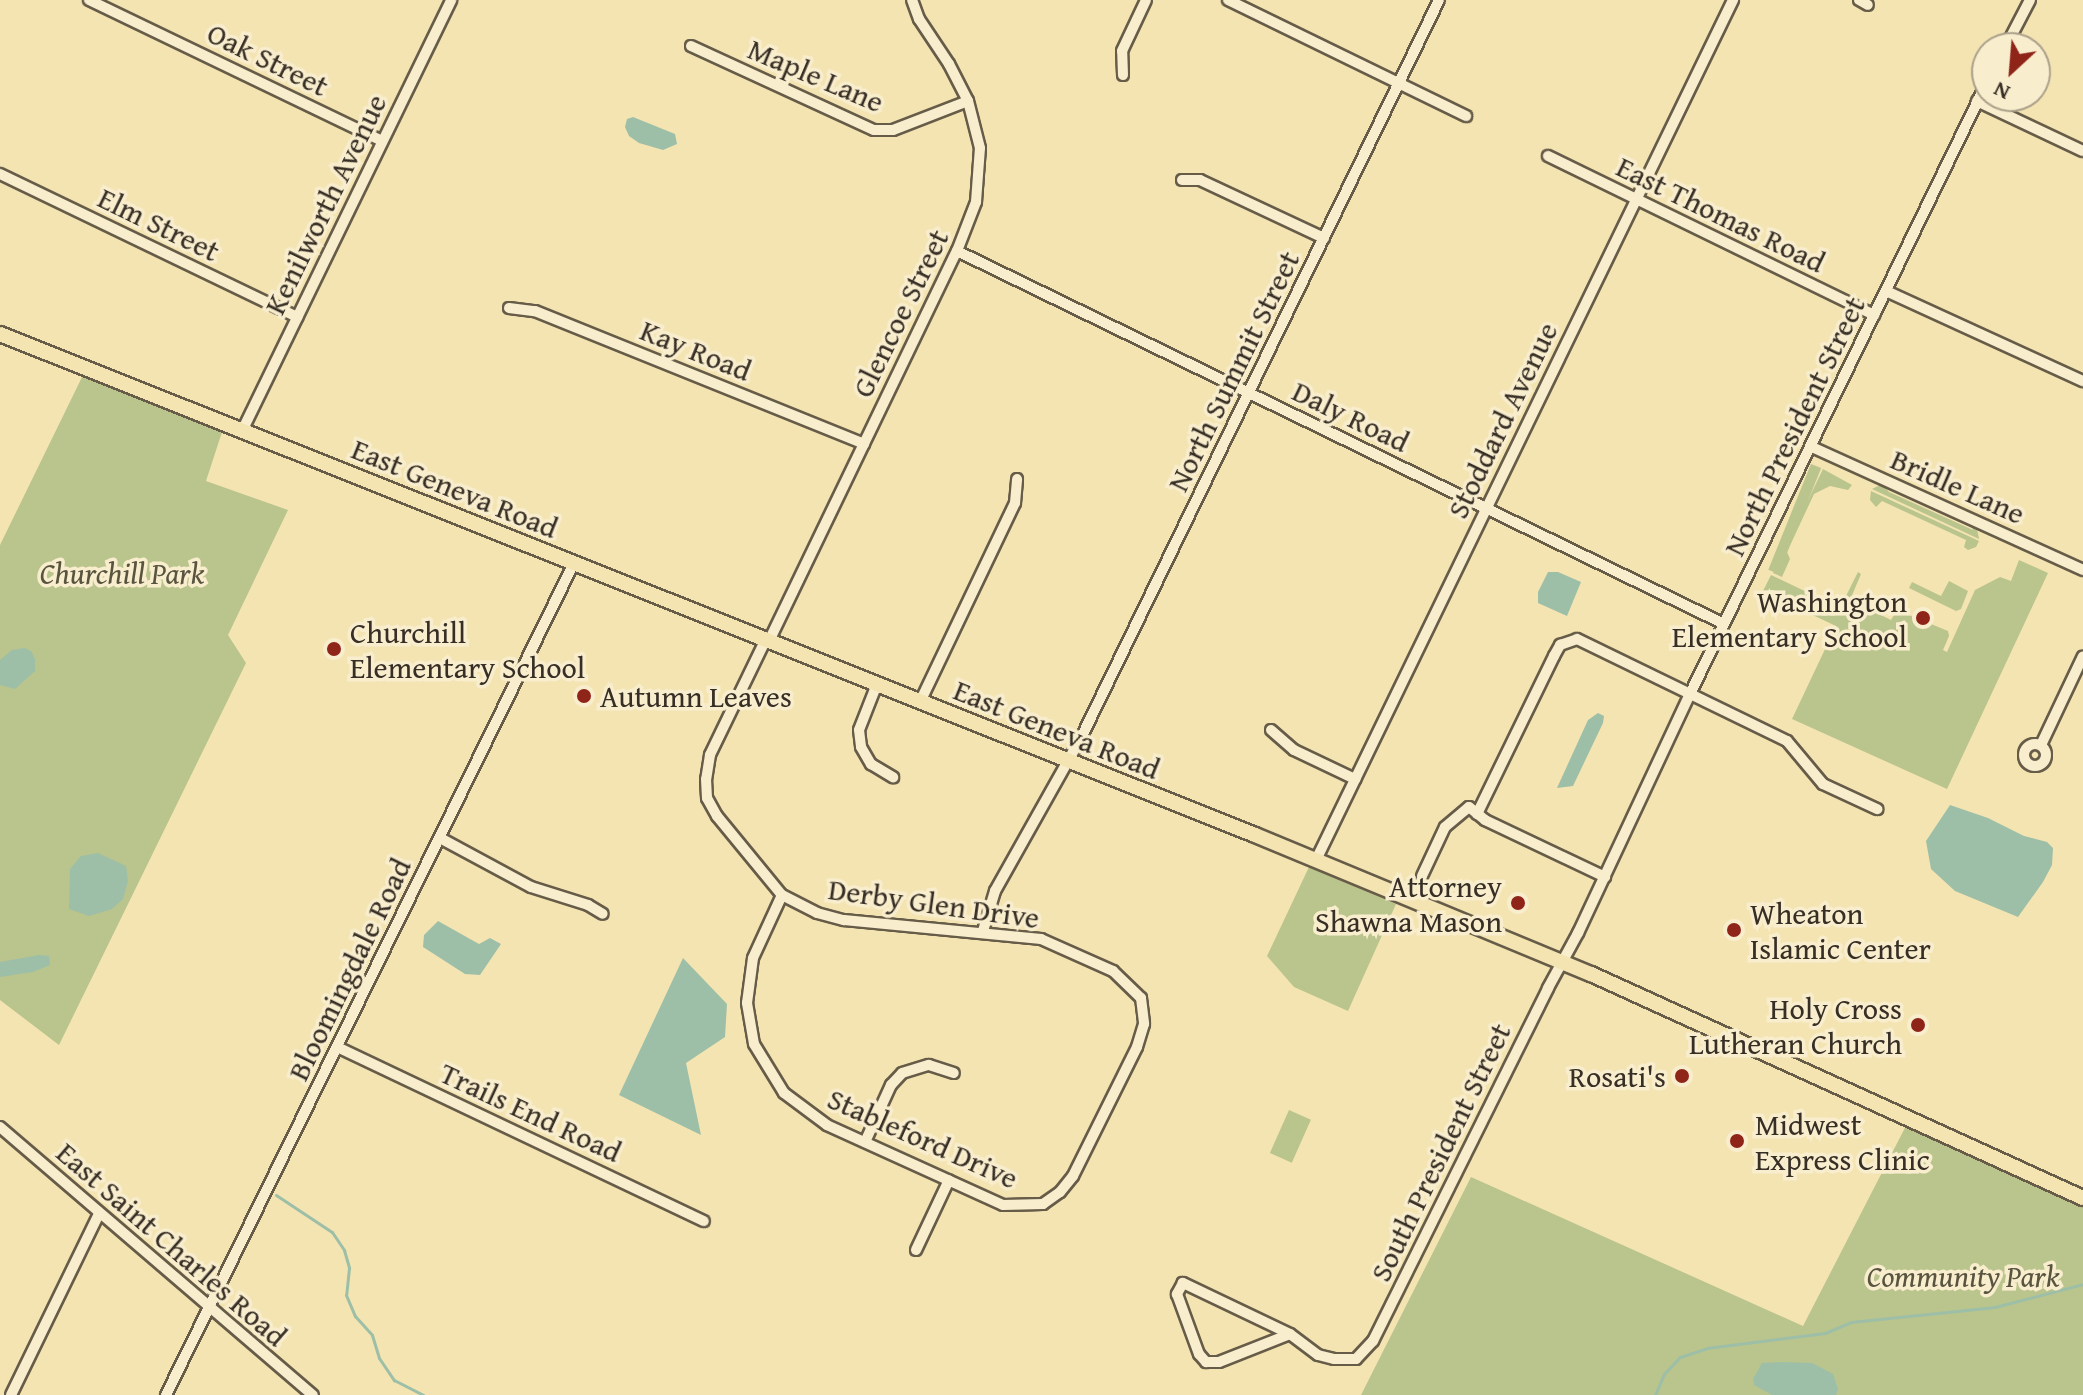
<!DOCTYPE html>
<style>
body{margin:0}
#map{position:relative;width:2083px;height:1395px;overflow:hidden;background:#f4e4b2;font-family:"Gentium Book Plus",serif}
div>[style]{position:absolute}
.green>*{inset:0;background:#bac48d;transform-origin:0 0}
.water>*{inset:0;background:#9dbfa7}
.stream>*{height:3px;margin:-1.5px;padding:0 1.5px;transform-origin:1.5px;border-radius:1.5px;background:#9dbfa7}
.roads{filter:drop-shadow(2px 0 #665c48) drop-shadow(-2px 0 #665c48) drop-shadow(0 2px #665c48) drop-shadow(0 -2px #665c48)}
.minor>*{height:10px;margin:-5px;padding:0 5px;transform-origin:5px;border-radius:5px;background:#f8edcd}
.minor>.ring{margin:-5px;padding:0;box-sizing:content-box;background:none;border:10px solid #f8edcd;border-radius:50%}
.major>*{height:14px;margin:-7px;padding:0 7px;transform-origin:7px;border-radius:7px;background:#f4e4b2}
.dots>*{width:22px;height:22px;translate:-50% -50%;box-sizing:border-box;border:4px solid #f8edcd;border-radius:50%}
span{translate:-50% -50%;white-space:nowrap;text-align:center;line-height:1.15;-webkit-text-stroke:7px #f8edcd;paint-order:stroke}
.street-label{font-size:30px;color:#372e25}
.park-label{font-size:30px;color:#58543f;font-style:italic}
.poi-label{font-size:30px;color:#372e25}
.right{translate:-100% -50%;text-align:right}
.left{translate:0 -50%;text-align:left}
.north{position:absolute;left:1971px;top:32px;width:80px;height:80px;box-sizing:border-box;background:#f8edcd;border:2px solid #aba18a;border-radius:50%;rotate:206deg;font-size:22px;font-weight:700;line-height:32px;text-align:center;color:#372e25}
.north::after{content:'';display:block;margin:auto;width:28px;height:36px;background:#8f2418;clip-path:polygon(50% 0,100% 100%,50% 72%,0 100%)}
</style>
<div id="map">
<div class="green">
<div style="clip-path:polygon(85px 371px,223px 429px,206px 481px,288px 510px,228px 635px,246px 663px,59px 1045px,0 1000px,0 545px)"></div>
<div style="left:1811px;top:464px;width:11px;height:114px;rotate:22deg"></div>
<div style="clip-path:polygon(1823px 469px,1852px 485px,1848px 490px,1830px 486px,1814px 494px,1787px 552px,1790px 559px,1782px 577px,1773px 573px)"></div>
<div style="clip-path:polygon(1882px 484px,1889px 492px,1973px 530px,1971px 525px,1977px 529px,1979px 539px,1872px 489px)"></div>
<div style="clip-path:polygon(1871px 491px,1979px 541px,1976px 547px,1968px 550px,1964px 547px,1966px 540px,1882px 501px,1876px 507px,1870px 500px)"></div>
<div style="clip-path:polygon(2019px 560px,2048px 573px,1947px 789px,1792px 719px,1836px 626px,1802px 610px,1803px 606px,1773px 590px,1763px 591px,1771px 575px,1840px 608px,1858px 572px,1861px 574px,1850px 600px,1891px 620px,1897px 610px,1948px 631px,1949px 636px,1943px 650px,1947px 652px,1975px 590px,2000px 577px,2011px 581px)"></div>
<div style="clip-path:polygon(1949px 581px,1968px 591px,1961px 609px,1956px 611px,1909px 588px,1912px 582px,1941px 596px)"></div>
<div style="clip-path:polygon(1309px 867px,1396px 904px,1348px 1011px,1294px 987px,1267px 956px)"></div>
<div style="left:1289px;top:1110px;width:24px;height:47px;rotate:24deg"></div>
<div style="clip-path:polygon(1909px 1120px,2083px 1199px,2083px 1395px,1361px 1395px,1471px 1177px,1803px 1326px)"></div>
</div>
<div class="water">
<div style="clip-path:polygon(633px 117px,675px 134px,677px 144px,663px 150px,639px 143px,629px 136px,625px 127px,627px 119px)"></div>
<div style="clip-path:polygon(1548px 572px,1558px 572px,1581px 582px,1567px 616px,1538px 603px,1538px 592px)"></div>
<div style="clip-path:polygon(25px 648px,31px 651px,35px 659px,35px 671px,15px 689px,0 685px,0 660px,12px 650px)"></div>
<div style="clip-path:polygon(1598px 713px,1604px 716px,1603px 723px,1573px 786px,1557px 788px,1588px 720px)"></div>
<div style="clip-path:polygon(1950px 805px,1988px 818px,2024px 836px,2047px 842px,2053px 848px,2052px 865px,2043px 882px,2018px 917px,1955px 891px,1931px 869px,1926px 841px)"></div>
<div style="clip-path:polygon(98px 853px,126px 866px,128px 881px,123px 899px,112px 909px,89px 916px,69px 909px,70px 869px,81px 856px)"></div>
<div style="clip-path:polygon(438px 921px,479px 944px,490px 938px,501px 944px,480px 975px,465px 974px,423px 947px,424px 935px)"></div>
<div style="clip-path:polygon(39px 955px,49px 956px,50px 965px,33px 972px,0 977px,0 962px)"></div>
<div style="clip-path:polygon(683px 958px,727px 1004px,725px 1037px,686px 1063px,701px 1135px,619px 1095px)"></div>
<div style="clip-path:polygon(1782px 1362px,1812px 1363px,1833px 1374px,1838px 1389px,1836px 1395px,1772px 1395px,1754px 1385px,1753px 1379px,1762px 1363px)"></div>
</div>
<div class="stream">
<div style="left:276px;top:1195px;width:67px;rotate:33.5deg"></div>
<div style="left:332px;top:1232px;width:22px;rotate:56deg"></div>
<div style="left:344px;top:1250px;width:19px;rotate:74deg"></div>
<div style="left:349px;top:1268px;width:27px;rotate:96deg"></div>
<div style="left:346px;top:1295px;width:23px;rotate:67deg"></div>
<div style="left:355px;top:1316px;width:25px;rotate:48deg"></div>
<div style="left:372px;top:1335px;width:24px;rotate:73deg"></div>
<div style="left:379px;top:1358px;width:27px;rotate:56deg"></div>
<div style="left:394px;top:1380px;width:33px;rotate:27deg"></div>
<div style="left:1655px;top:1395px;width:23px;rotate:-67deg"></div>
<div style="left:1664px;top:1374px;width:23px;rotate:-47deg"></div>
<div style="left:1680px;top:1357px;width:28px;rotate:-18deg"></div>
<div style="left:1707px;top:1348px;width:119px;rotate:-7.2deg"></div>
<div style="left:1825px;top:1333px;width:28px;rotate:-23deg"></div>
<div style="left:1851px;top:1322px;width:145px;rotate:-5.9deg"></div>
<div style="left:1995px;top:1307px;width:91px;rotate:-14.6deg"></div>
</div>
<div class="roads">
<div class="minor">
<div style="left:89px;top:0;width:325px;rotate:25.7deg"></div>
<div style="left:1228px;top:0;width:265px;rotate:26deg"></div>
<div style="left:1859px;top:0;width:10px;rotate:29deg"></div>
<div style="left:691px;top:46px;width:201px;rotate:24.7deg"></div>
<div style="left:874px;top:130px;width:19px"></div>
<div style="left:893px;top:130px;width:80px;rotate:-21.1deg"></div>
<div style="left:2005px;top:48px;width:54px;rotate:-62.5deg"></div>
<div style="left:1123px;top:75px;width:24px;rotate:-92deg"></div>
<div style="left:1122px;top:51px;width:56px;rotate:-64.8deg"></div>
<div style="left:1977px;top:101px;width:117px;rotate:25.3deg"></div>
<div style="left:1548px;top:156px;width:363px;rotate:26deg"></div>
<div style="left:0;top:174px;width:330px;rotate:25.7deg"></div>
<div style="left:1182px;top:180px;width:18px"></div>
<div style="left:1200px;top:180px;width:137px;rotate:25.1deg"></div>
<div style="left:957px;top:251px;width:853px;rotate:25.93deg"></div>
<div style="left:1886px;top:291px;width:217px;rotate:24.6deg"></div>
<div style="left:509px;top:308px;width:26px;rotate:7deg"></div>
<div style="left:535px;top:311px;width:355px;rotate:22deg"></div>
<div style="left:243px;top:429px;width:477px;rotate:-64.1deg"></div>
<div style="left:1812px;top:447px;width:298px;rotate:24.4deg"></div>
<div style="left:766px;top:639px;width:129px;rotate:115.8deg"></div>
<div style="left:710px;top:755px;width:24px;rotate:99deg"></div>
<div style="left:706px;top:779px;width:19px;rotate:87deg"></div>
<div style="left:707px;top:798px;width:21px;rotate:61deg"></div>
<div style="left:717px;top:816px;width:102px;rotate:50.6deg"></div>
<div style="left:782px;top:895px;width:39px;rotate:27deg"></div>
<div style="left:817px;top:913px;width:28px;rotate:15deg"></div>
<div style="left:844px;top:920px;width:198px;rotate:5.5deg"></div>
<div style="left:1041px;top:939px;width:79px;rotate:24deg"></div>
<div style="left:1113px;top:971px;width:39px;rotate:44deg"></div>
<div style="left:1141px;top:998px;width:26px;rotate:83deg"></div>
<div style="left:1144px;top:1024px;width:24px;rotate:107deg"></div>
<div style="left:1137px;top:1047px;width:144px;rotate:116.4deg"></div>
<div style="left:1073px;top:1176px;width:21px;rotate:129deg"></div>
<div style="left:1060px;top:1192px;width:21px;rotate:145deg"></div>
<div style="left:1043px;top:1204px;width:40px;rotate:178.6deg"></div>
<div style="left:1003px;top:1205px;width:193px;rotate:-155.6deg"></div>
<div style="left:827px;top:1125px;width:54px;rotate:-143.3deg"></div>
<div style="left:784px;top:1093px;width:57px;rotate:-121.5deg"></div>
<div style="left:754px;top:1044px;width:42px;rotate:-99.7deg"></div>
<div style="left:747px;top:1003px;width:45px;rotate:-82.4deg"></div>
<div style="left:753px;top:958px;width:69px;rotate:-65.3deg"></div>
<div style="left:769px;top:641px;width:433px;rotate:-64.3deg"></div>
<div style="left:957px;top:251px;width:53px;rotate:-68.8deg"></div>
<div style="left:976px;top:202px;width:54px;rotate:-85.8deg"></div>
<div style="left:980px;top:148px;width:49px;rotate:-104.3deg"></div>
<div style="left:968px;top:101px;width:42px;rotate:-117.2deg"></div>
<div style="left:949px;top:64px;width:54px;rotate:-123.7deg"></div>
<div style="left:919px;top:19px;width:20px;rotate:-110deg"></div>
<div style="left:877px;top:684px;width:49px;rotate:111.4deg"></div>
<div style="left:859px;top:730px;width:17px;rotate:83deg"></div>
<div style="left:861px;top:747px;width:20px;rotate:60deg"></div>
<div style="left:871px;top:764px;width:26px;rotate:31deg"></div>
<div style="left:920px;top:702px;width:221px;rotate:-64.5deg"></div>
<div style="left:1015px;top:503px;width:24px;rotate:-85deg"></div>
<div style="left:1271px;top:730px;width:30px;rotate:41deg"></div>
<div style="left:1294px;top:750px;width:68px;rotate:25.4deg"></div>
<div class="ring" style="left:2024px;top:744px;width:12px;height:12px"></div>
<div style="left:2041px;top:745px;width:98px;rotate:-64.7deg"></div>
<div style="left:1477px;top:814px;width:176px;rotate:-64deg"></div>
<div style="left:1554px;top:656px;width:13px;rotate:-61deg"></div>
<div style="left:1560px;top:645px;width:18px;rotate:-19deg"></div>
<div style="left:1577px;top:639px;width:233px;rotate:25.9deg"></div>
<div style="left:1787px;top:741px;width:56px;rotate:50.1deg"></div>
<div style="left:1823px;top:784px;width:60px;rotate:24.8deg"></div>
<div style="left:440px;top:838px;width:103px;rotate:28.3deg"></div>
<div style="left:531px;top:887px;width:60px;rotate:17.5deg"></div>
<div style="left:588px;top:905px;width:17px;rotate:31deg"></div>
<div style="left:1316px;top:860px;width:956px;rotate:-64.13deg"></div>
<div style="left:1422px;top:876px;width:54px;rotate:-64.9deg"></div>
<div style="left:1445px;top:827px;width:31px;rotate:-40deg"></div>
<div style="left:1469px;top:807px;width:21px;rotate:39deg"></div>
<div style="left:1485px;top:820px;width:133px;rotate:25.4deg"></div>
<div style="left:983px;top:931px;width:42px;rotate:-73.3deg"></div>
<div style="left:995px;top:891px;width:176px;rotate:-60.7deg"></div>
<div style="left:1081px;top:738px;width:820px;rotate:-64.12deg"></div>
<div style="left:337px;top:1047px;width:406px;rotate:25.4deg"></div>
<div style="left:0;top:1127px;width:412px;rotate:40.6deg"></div>
<div style="left:865px;top:1142px;width:63px;rotate:-65.5deg"></div>
<div style="left:891px;top:1085px;width:16px;rotate:-47deg"></div>
<div style="left:902px;top:1073px;width:28px;rotate:-17deg"></div>
<div style="left:929px;top:1065px;width:26px;rotate:18deg"></div>
<div style="left:916px;top:1250px;width:77px;rotate:-64.8deg"></div>
<div style="left:1290px;top:1334px;width:119px;rotate:-154.5deg"></div>
<div style="left:1183px;top:1283px;width:13px;rotate:119deg"></div>
<div style="left:1177px;top:1294px;width:64px;rotate:69.9deg"></div>
<div style="left:1199px;top:1354px;width:11px;rotate:49deg"></div>
<div style="left:1206px;top:1362px;width:13px"></div>
<div style="left:1219px;top:1362px;width:76px;rotate:-21.5deg"></div>
<div style="left:1290px;top:1334px;width:35px;rotate:37deg"></div>
<div style="left:1318px;top:1355px;width:16px;rotate:14deg"></div>
<div style="left:1334px;top:1359px;width:22px"></div>
<div style="left:1356px;top:1359px;width:25px;rotate:-47deg"></div>
<div style="left:1373px;top:1341px;width:394px;rotate:-63.6deg"></div>
<div style="left:1548px;top:988px;width:63px;rotate:-61.4deg"></div>
<div style="left:1578px;top:933px;width:262px;rotate:-64.9deg"></div>
<div style="left:1689px;top:696px;width:682px;rotate:-64.11deg"></div>
<div style="left:11px;top:1395px;width:201px;rotate:-64.1deg"></div>
<div style="left:166px;top:1395px;width:927px;rotate:-63.88deg"></div>
</div>
<div class="major">
<div style="left:0;top:334px;width:1351px;rotate:21.76deg"></div>
<div style="left:1255px;top:835px;width:364px;rotate:22.5deg"></div>
<div style="left:1591px;top:974px;width:541px;rotate:24.48deg"></div>
</div>
</div>
<div class="dots">
<div style="left:1923px;top:618px;background:#8f2418"></div>
<div style="left:334px;top:649px;background:#8f2418"></div>
<div style="left:584px;top:696px;background:#8f2418"></div>
<div style="left:1518px;top:903px;background:#8f2418"></div>
<div style="left:1734px;top:930px;background:#8f2418"></div>
<div style="left:1918px;top:1025px;background:#8f2418"></div>
<div style="left:1682px;top:1076px;background:#8f2418"></div>
<div style="left:1737px;top:1141px;background:#8f2418"></div>
</div>
<div class="street-label">
<span style="left:268px;top:59px;rotate:26deg">Oak Street</span>
<span style="left:816px;top:75px;rotate:23deg">Maple Lane</span>
<span style="left:325px;top:204px;rotate:-64deg">Kenilworth Avenue</span>
<span style="left:1721px;top:214px;rotate:26deg">East Thomas Road</span>
<span style="left:159px;top:224px;rotate:26deg">Elm Street</span>
<span style="left:900px;top:313px;rotate:-64deg">Glencoe Street</span>
<span style="left:696px;top:350px;rotate:22deg">Kay Road</span>
<span style="left:1233px;top:371px;rotate:-64deg">North Summit Street</span>
<span style="left:1351px;top:416px;rotate:26deg">Daly Road</span>
<span style="left:1502px;top:420px;rotate:-64deg">Stoddard Avenue</span>
<span style="left:1794px;top:426px;rotate:-64deg">North President Street</span>
<span style="left:1958px;top:486px;rotate:24deg">Bridle Lane</span>
<span style="left:455px;top:488px;rotate:22deg">East Geneva Road</span>
<span style="left:1057px;top:729px;rotate:22deg">East Geneva Road</span>
<span style="left:934px;top:903px;rotate:8deg">Derby Glen Drive</span>
<span style="left:349px;top:969px;rotate:-64deg">Bloomingdale Road</span>
<span style="left:531px;top:1112px;rotate:25deg">Trails End Road</span>
<span style="left:923px;top:1138px;rotate:24deg">Stableford Drive</span>
<span style="left:1440px;top:1152px;rotate:-64deg">South President Street</span>
<span style="left:172px;top:1244px;rotate:41deg">East Saint Charles Road</span>
</div>
<div class="park-label">
<span style="left:122px;top:573px">Churchill Park</span>
<span style="left:1963px;top:1276px">Community Park</span>
</div>
<div class="poi-label">
<span class="right" style="left:1907px;top:618px">Washington<br>Elementary School</span>
<span class="left" style="left:350px;top:649px">Churchill<br>Elementary School</span>
<span class="left" style="left:600px;top:696px">Autumn Leaves</span>
<span class="right" style="left:1502px;top:903px">Attorney<br>Shawna Mason</span>
<span class="left" style="left:1750px;top:930px">Wheaton<br>Islamic Center</span>
<span class="right" style="left:1902px;top:1025px">Holy Cross<br>Lutheran Church</span>
<span class="right" style="left:1666px;top:1076px">Rosati's</span>
<span class="left" style="left:1755px;top:1141px">Midwest<br>Express Clinic</span>
</div>
<div class="north">N</div>
</div>
